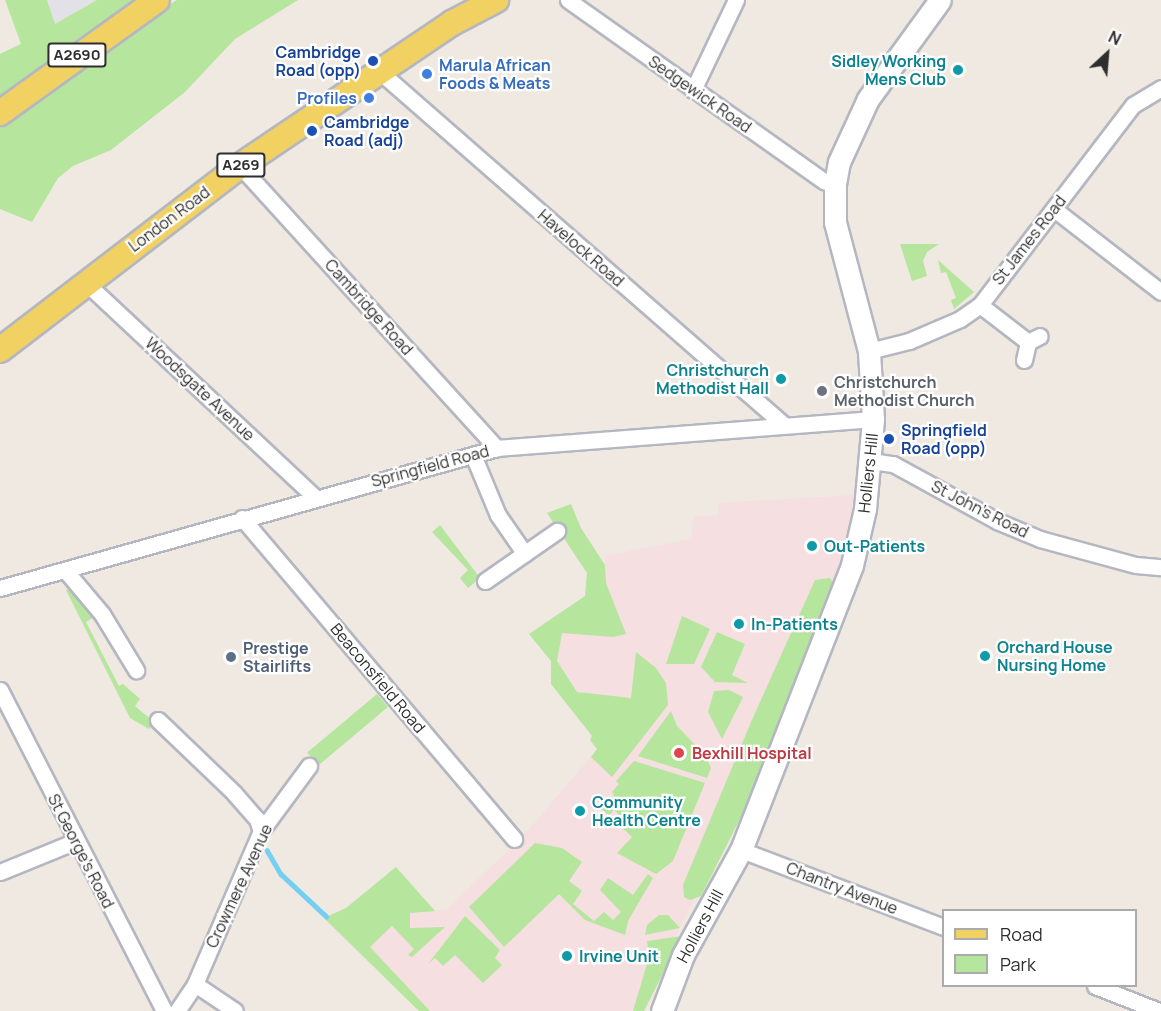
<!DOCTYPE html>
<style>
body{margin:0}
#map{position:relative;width:1161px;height:1011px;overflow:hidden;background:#efe9e1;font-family:Manrope,sans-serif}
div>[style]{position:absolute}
.industrial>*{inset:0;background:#e3e1e8}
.medical>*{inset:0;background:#f5dfe0}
.green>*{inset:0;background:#b6e59e;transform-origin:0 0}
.stream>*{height:4.5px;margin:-2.25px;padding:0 2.25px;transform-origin:2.25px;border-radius:2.25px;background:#75cff0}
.roads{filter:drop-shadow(2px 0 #b4b7c1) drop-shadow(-2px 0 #b4b7c1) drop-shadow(0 2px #b4b7c1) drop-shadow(0 -2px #b4b7c1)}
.minor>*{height:15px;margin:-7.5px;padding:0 7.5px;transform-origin:7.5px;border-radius:7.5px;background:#fff}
.secondary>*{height:21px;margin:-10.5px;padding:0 10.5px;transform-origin:10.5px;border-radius:10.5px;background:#fff}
.primary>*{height:24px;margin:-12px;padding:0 12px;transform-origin:12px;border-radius:12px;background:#f2d163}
.dots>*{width:16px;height:16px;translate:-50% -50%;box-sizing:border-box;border:3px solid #fff;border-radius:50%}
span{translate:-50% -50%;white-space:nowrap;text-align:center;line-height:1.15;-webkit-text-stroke:4.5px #fff;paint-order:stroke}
.shield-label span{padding:2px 4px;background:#fff;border:2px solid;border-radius:4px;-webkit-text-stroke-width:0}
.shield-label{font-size:15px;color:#2e2e2e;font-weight:700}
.transit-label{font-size:16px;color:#164399;font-weight:700}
.right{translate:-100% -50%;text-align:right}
.left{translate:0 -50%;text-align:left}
.culture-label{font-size:16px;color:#0d838f;font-weight:700}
.shop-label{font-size:16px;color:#366cbe;font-weight:700}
.street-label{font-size:16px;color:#2e2e2e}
.worship-label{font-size:16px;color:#5b616d;font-weight:700}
.service-label{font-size:16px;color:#4e5e75;font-weight:700}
.health-label{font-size:16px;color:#be3a42;font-weight:700}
.legend{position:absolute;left:942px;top:909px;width:195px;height:78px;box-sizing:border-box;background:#fff;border:2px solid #ababab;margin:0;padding:8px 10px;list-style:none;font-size:18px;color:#2e2e2e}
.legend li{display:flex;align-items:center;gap:12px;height:30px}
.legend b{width:30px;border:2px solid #ababab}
.north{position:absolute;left:1077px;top:24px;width:60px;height:60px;-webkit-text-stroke:4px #fff;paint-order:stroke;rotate:26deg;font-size:16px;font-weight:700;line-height:24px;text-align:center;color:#2e2e2e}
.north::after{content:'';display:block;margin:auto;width:21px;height:27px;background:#2e2e2e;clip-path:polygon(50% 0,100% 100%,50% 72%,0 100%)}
</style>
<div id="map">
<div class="industrial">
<div style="clip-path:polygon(47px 0,97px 0,55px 25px)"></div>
</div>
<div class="medical">
<div style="clip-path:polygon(854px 495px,846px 548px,738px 813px,648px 991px,642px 1011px,419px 1011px,324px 918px,346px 908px,396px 867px,435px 911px,447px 909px,525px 834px,597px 750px,590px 740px,592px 736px,551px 684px,551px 661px,529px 634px,606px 583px,605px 556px,691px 539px,694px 517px,719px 515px,718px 503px)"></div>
</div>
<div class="green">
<div style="clip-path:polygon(5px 0,47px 0,55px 24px,97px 0,137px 0,0 99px,0 54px,21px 44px)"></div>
<div style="clip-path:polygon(177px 0,298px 0,235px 39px,185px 92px,111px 150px,73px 166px,58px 178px,32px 222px,0 209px,0 127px,123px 34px)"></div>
<div style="clip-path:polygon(900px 244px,939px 244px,927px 252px,923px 261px,927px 276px,912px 281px)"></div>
<div style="clip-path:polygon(938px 260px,974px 292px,954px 309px,951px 300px,956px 298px,946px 272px,941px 273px)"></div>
<div style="clip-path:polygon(571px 504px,581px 528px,605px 565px,606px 583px,626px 634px,613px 637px,562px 633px,557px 661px,577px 692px,631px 698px,636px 652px,656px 668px,666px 683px,668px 705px,612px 777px,591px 757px,597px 749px,590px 740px,592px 736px,551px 684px,551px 661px,529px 634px,585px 596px,587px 573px,547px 513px)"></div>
<div style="clip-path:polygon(440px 525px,480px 578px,468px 588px,460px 578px,468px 570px,432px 532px)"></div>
<div style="clip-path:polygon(830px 578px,837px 587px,742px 815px,701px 896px,690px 900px,684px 897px,683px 885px,751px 722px,815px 580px)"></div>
<div style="clip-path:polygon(72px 589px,96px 616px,86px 622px,119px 686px,123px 684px,140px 699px,135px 706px,154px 722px,149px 729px,130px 718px,66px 590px)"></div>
<div style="clip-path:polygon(682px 616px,710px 629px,694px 664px,666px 664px)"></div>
<div style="clip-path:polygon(717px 632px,745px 644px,732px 675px,748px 683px,715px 682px,701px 667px)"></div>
<div style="clip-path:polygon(729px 690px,743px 697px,722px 739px,708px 712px,714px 691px)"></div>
<div style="left:377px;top:694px;width:17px;height:91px;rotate:50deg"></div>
<div style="clip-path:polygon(671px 711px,677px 726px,705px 755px,711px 768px,707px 778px,638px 756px)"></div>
<div style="clip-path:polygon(634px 761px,705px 783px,673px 861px,656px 874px,617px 853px,632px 837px,617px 823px,622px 817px,614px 810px,609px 815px,601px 809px,614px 795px,612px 792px,619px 784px,616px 781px)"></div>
<div style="clip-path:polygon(535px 843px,562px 848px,582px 862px,569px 881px,582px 891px,573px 904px,594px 921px,604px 912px,613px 920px,621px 912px,600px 890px,608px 878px,633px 895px,648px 874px,653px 878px,628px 921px,625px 935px,585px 920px,559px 894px,504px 947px,469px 907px)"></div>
<div style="clip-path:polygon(396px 867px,435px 911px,410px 913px,410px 928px,445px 927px,412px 957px,408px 955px,414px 949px,392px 926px,370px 947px,430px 1011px,419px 1011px,324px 918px,346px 908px)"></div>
<div style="clip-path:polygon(659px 915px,668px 915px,680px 928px,645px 935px,647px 925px)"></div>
<div style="clip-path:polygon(465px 916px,500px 950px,495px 958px,502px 965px,483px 983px,455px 955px,443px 966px,435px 958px,428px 964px)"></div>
<div style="clip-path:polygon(682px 936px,644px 1011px,633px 1011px,649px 957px,647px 941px)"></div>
</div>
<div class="stream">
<div style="left:267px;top:850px;width:28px;rotate:60deg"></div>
<div style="left:281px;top:874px;width:62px;rotate:43deg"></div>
</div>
<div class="roads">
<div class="minor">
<div style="left:568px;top:0;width:314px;rotate:35.3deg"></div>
<div style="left:824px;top:181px;width:11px;rotate:15deg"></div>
<div style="left:379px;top:71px;width:536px;rotate:41.15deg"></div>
<div style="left:693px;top:90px;width:100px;rotate:-64.5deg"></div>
<div style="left:240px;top:166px;width:382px;rotate:47.7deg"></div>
<div style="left:1054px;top:209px;width:135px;rotate:37.8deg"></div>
<div style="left:85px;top:282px;width:313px;rotate:43.1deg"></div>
<div style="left:980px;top:305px;width:61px;rotate:37.6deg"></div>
<div style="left:869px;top:351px;width:41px;rotate:-14deg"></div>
<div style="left:909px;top:341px;width:56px;rotate:-23.3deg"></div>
<div style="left:960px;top:319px;width:24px;rotate:-35deg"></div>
<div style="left:980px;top:305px;width:252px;rotate:-52.6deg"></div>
<div style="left:1133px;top:105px;width:33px;rotate:-31deg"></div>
<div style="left:1024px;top:360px;width:18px;rotate:-77deg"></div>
<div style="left:1028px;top:342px;width:13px;rotate:-27deg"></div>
<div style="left:473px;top:455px;width:65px;rotate:67.4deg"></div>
<div style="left:498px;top:515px;width:47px;rotate:55.3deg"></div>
<div style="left:871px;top:461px;width:22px;rotate:8deg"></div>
<div style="left:893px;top:464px;width:119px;rotate:28.7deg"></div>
<div style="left:997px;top:521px;width:47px;rotate:22.7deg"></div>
<div style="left:1040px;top:539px;width:99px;rotate:15.2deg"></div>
<div style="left:1136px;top:565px;width:25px;rotate:5deg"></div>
<div style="left:242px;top:518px;width:421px;rotate:49.7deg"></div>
<div style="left:65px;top:570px;width:57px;rotate:49.9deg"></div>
<div style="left:102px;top:614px;width:66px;rotate:58.7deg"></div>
<div style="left:485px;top:581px;width:88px;rotate:-34.8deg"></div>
<div style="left:0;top:588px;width:516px;rotate:-15.73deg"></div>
<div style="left:497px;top:448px;width:377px;rotate:-4.4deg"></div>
<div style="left:0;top:690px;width:360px;rotate:62.9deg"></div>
<div style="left:158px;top:720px;width:105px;rotate:43.8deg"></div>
<div style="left:234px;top:793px;width:35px;rotate:49deg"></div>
<div style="left:257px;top:819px;width:13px;rotate:72deg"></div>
<div style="left:741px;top:850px;width:217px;rotate:20.8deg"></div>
<div style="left:0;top:872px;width:82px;rotate:-22.2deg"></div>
<div style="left:195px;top:984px;width:48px;rotate:34deg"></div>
<div style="left:1095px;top:986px;width:69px;rotate:21.3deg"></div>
<div style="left:177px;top:1011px;width:32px;rotate:-56deg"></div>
<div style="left:195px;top:984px;width:167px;rotate:-66.7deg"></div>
<div style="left:261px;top:831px;width:81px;rotate:-53.6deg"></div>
</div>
<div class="secondary">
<div style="left:662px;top:1011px;width:60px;rotate:-69.4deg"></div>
<div style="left:683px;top:955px;width:120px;rotate:-61.1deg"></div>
<div style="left:741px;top:850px;width:306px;rotate:-68.7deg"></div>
<div style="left:852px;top:565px;width:57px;rotate:-76.9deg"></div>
<div style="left:865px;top:509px;width:90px;rotate:-84.9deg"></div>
<div style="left:873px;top:419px;width:68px;rotate:-93.4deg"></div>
<div style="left:869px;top:351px;width:133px;rotate:-104.8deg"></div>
<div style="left:835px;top:222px;width:38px;rotate:-90deg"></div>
<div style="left:835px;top:184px;width:22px;rotate:-80deg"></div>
<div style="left:839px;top:162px;width:69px;rotate:-65.3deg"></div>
<div style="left:868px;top:99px;width:122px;rotate:-54deg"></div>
</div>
<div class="primary">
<div style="left:0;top:113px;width:193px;rotate:-35.7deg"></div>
<div style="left:0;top:350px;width:302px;rotate:-37.5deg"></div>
<div style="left:240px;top:166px;width:256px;rotate:-34deg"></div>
<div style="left:452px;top:23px;width:50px;rotate:-27.6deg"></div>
</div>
</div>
<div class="dots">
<div style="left:373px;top:61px;background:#1a4fb4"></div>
<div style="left:958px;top:70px;background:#0f9aa8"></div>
<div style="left:427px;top:74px;background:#3f7fe0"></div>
<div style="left:369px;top:98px;background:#3f7fe0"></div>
<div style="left:312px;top:131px;background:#1a4fb4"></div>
<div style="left:781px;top:379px;background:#0f9aa8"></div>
<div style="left:822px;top:391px;background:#6b7280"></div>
<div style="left:889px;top:439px;background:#1a4fb4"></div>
<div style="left:812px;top:546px;background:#0f9aa8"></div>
<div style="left:739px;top:624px;background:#0f9aa8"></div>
<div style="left:985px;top:656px;background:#0f9aa8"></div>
<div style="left:231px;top:657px;background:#5c6f8a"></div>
<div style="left:679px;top:753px;background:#e0444e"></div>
<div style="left:580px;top:811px;background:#0f9aa8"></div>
<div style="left:567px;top:956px;background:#0f9aa8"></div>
</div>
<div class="shield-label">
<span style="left:77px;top:55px">A2690</span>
<span style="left:241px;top:165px">A269</span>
</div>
<div class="transit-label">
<span class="right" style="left:361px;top:61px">Cambridge<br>Road (opp)</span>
<span class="left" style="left:324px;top:131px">Cambridge<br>Road (adj)</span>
<span class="left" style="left:901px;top:439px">Springfield<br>Road (opp)</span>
</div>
<div class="culture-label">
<span class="right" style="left:946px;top:70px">Sidley Working<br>Mens Club</span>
<span class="right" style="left:769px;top:379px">Christchurch<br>Methodist Hall</span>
<span class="left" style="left:824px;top:546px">Out-Patients</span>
<span class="left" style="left:751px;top:624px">In-Patients</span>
<span class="left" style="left:997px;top:656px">Orchard House<br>Nursing Home</span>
<span class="left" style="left:592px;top:811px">Community<br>Health Centre</span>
<span class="left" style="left:579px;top:956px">Irvine Unit</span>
</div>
<div class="shop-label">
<span class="left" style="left:439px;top:74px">Marula African<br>Foods &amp; Meats</span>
<span class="right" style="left:357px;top:98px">Profiles</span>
</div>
<div class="street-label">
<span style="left:700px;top:94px;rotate:35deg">Sedgewick Road</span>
<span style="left:169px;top:219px;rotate:-37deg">London Road</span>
<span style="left:1029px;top:240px;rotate:-52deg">St James Road</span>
<span style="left:581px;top:248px;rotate:41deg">Havelock Road</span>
<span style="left:369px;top:307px;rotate:48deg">Cambridge Road</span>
<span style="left:200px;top:389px;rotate:43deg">Woodsgate Avenue</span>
<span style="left:430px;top:466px;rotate:-15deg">Springfield Road</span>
<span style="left:868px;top:473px;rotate:-84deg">Holliers Hill</span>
<span style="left:980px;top:509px;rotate:27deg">St John's Road</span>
<span style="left:378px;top:678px;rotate:50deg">Beaconsfield Road</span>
<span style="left:81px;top:851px;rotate:63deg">St George's Road</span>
<span style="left:239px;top:886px;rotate:-65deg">Crowmere Avenue</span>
<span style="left:842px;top:888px;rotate:21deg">Chantry Avenue</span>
<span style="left:700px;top:926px;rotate:-62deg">Holliers Hill</span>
</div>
<div class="worship-label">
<span class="left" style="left:834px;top:391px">Christchurch<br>Methodist Church</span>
</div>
<div class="service-label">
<span class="left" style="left:243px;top:657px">Prestige<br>Stairlifts</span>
</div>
<div class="health-label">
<span class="left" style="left:692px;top:753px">Bexhill Hospital</span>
</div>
<ul class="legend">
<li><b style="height:8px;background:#f2d163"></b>Road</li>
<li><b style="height:16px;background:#b6e59e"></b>Park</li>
</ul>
<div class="north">N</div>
</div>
